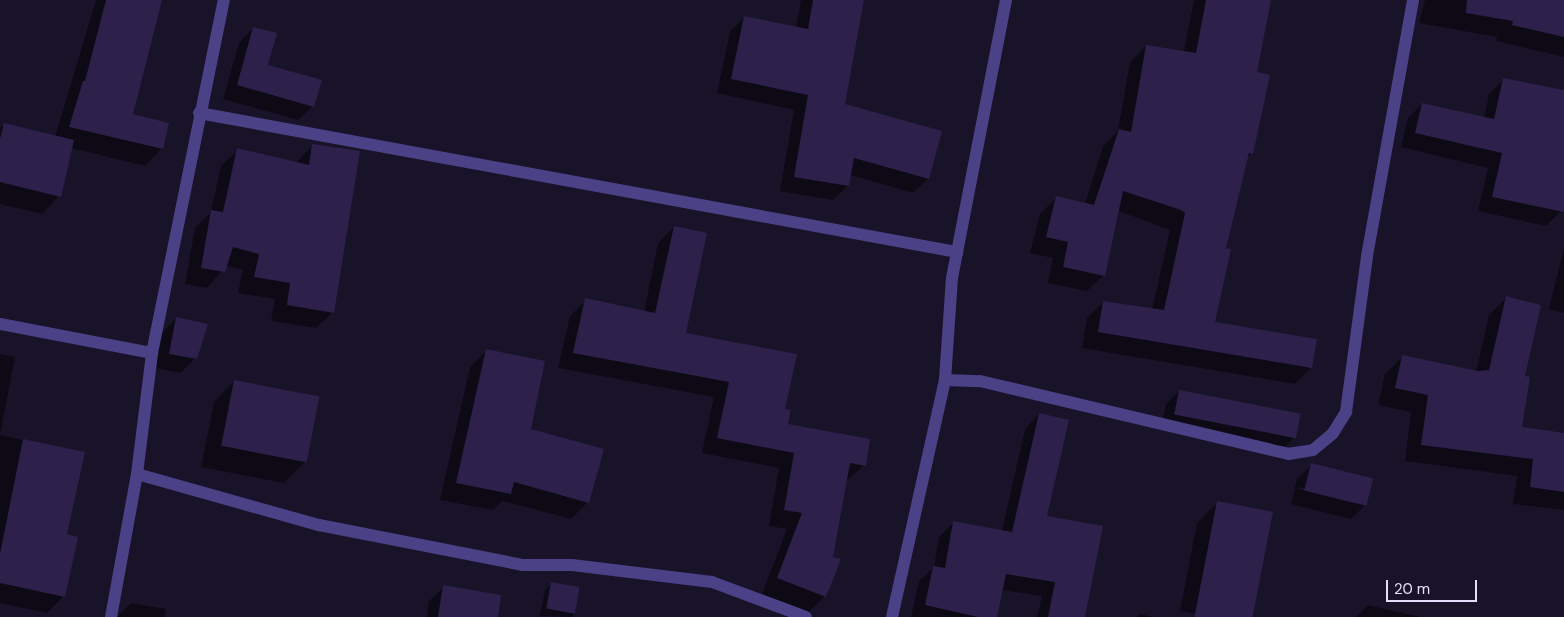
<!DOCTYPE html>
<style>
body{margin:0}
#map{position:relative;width:1564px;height:617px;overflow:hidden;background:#19132a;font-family:"DM Sans",sans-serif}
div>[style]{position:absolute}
.shadow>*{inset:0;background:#0007}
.building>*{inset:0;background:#2d204a;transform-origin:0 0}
.street>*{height:12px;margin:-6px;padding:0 6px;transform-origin:6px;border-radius:6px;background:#4a4186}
span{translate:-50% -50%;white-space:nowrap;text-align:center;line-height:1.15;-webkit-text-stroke:5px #19132a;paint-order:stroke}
.scale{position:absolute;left:1386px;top:580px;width:91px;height:22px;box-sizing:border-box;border:2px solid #e4defd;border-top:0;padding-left:6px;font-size:15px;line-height:18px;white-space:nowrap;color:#e4defd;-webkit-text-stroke:4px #19132a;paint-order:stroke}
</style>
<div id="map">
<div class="shadow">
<div style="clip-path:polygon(96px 0,161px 0,131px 115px,162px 148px,145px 166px,71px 148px,59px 196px,42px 214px,0 204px,0 128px,5px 124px,55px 137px)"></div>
<div style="clip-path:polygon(801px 0,864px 0,844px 105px,928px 179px,913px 193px,850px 175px,848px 186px,833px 200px,780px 191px,794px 110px,717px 93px,730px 32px,744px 17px,796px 28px)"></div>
<div style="clip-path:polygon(1194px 0,1270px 0,1256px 73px,1252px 153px,1246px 159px,1225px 249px,1213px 323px,1311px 368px,1295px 384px,1082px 348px,1087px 318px,1103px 302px,1152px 310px,1170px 230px,1119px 211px,1104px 275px,1087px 291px,1048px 283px,1053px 258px,1030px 253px,1040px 214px,1056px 198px,1085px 204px,1103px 146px,1118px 131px,1130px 62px,1146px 46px,1184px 52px)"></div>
<div style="clip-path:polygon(1425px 0,1564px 0,1564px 57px,1496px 41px,1497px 37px,1419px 23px)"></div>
<div style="clip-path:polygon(253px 28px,267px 66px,313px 106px,298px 120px,223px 99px,239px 43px)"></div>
<div style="clip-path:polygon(1504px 79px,1564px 92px,1564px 195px,1561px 211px,1546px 226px,1478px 211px,1488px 168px,1401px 147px,1408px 118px,1422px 104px,1484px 118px,1489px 94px)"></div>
<div style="clip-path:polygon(313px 145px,333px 312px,316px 328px,271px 321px,275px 299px,238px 293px,243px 270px,226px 266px,207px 288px,185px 284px,195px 228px,211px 212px,221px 166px,238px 150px,296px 163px)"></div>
<div style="clip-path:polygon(674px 227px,685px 334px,784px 410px,786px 425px,865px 465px,846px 481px,825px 596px,809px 612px,762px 594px,787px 529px,769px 526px,779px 468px,702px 453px,714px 397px,558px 368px,570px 316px,586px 300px,644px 312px,658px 243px)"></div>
<div style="clip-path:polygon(1564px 248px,1564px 313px,1549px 309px)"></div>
<div style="clip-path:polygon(1506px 298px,1523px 377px,1521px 428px,1564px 434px,1564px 510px,1513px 504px,1517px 476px,1405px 461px,1411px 412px,1378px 405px,1385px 374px,1402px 357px,1476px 372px,1489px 315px)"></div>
<div style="clip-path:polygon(176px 318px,195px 358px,181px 373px,155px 368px,162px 333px)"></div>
<div style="clip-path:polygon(487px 350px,530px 430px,588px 502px,571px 519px,503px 501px,493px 510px,440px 500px,470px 367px)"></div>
<div style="clip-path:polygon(0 354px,15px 357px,0 435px,83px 453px,65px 535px,64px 596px,47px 613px,0 603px)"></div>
<div style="clip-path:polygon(234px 381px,317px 398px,304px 463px,284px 483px,201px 467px,214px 402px)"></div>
<div style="clip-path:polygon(1179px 391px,1295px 437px,1282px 450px,1161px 427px,1166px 404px)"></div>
<div style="clip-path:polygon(1039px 414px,1046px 517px,1084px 617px,1037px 617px,1042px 596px,1002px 590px,996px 617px,911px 617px,919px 581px,934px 567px,939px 537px,954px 522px,1002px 531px,1025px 429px)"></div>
<div style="clip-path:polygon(evenodd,1312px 465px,1366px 504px,1351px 519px,1291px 504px,1297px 479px,1312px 465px,1299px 487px,1357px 501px,1357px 504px,1298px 489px,1299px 487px)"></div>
<div style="clip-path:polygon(1218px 502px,1237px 617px,1213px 617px,1180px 611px,1197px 523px)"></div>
<div style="clip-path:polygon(552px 583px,574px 614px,571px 617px,540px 616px,545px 590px)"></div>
<div style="clip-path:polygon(444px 587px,497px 617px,427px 617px,429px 601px)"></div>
<div style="clip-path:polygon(131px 603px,166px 609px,165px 617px,117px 617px)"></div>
<div style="clip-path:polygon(1368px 605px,1421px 617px,1356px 617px)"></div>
<div style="clip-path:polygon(1139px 614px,1154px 617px,1137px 617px)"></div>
</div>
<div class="building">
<div style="clip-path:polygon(106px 0,162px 0,133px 114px,169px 123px,163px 149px,69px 127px,83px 81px,85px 81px)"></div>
<div style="clip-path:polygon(813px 0,864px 0,845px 104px,942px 131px,929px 179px,854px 158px,849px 186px,794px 177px,808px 95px,731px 79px,744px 16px,808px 29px)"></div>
<div style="clip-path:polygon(1206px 0,1271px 0,1257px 72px,1270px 75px,1253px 154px,1249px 153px,1226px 248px,1231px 249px,1215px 322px,1317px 339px,1312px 368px,1098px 332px,1103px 301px,1164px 310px,1185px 213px,1181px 210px,1123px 191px,1105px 276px,1063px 267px,1068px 242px,1046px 237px,1056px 196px,1094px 205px,1119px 129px,1131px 132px,1146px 45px,1196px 53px)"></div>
<div style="clip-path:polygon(1467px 0,1564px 0,1564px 37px,1512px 25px,1513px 21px,1466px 13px)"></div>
<div style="clip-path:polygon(253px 27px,277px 33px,268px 65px,322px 80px,314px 107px,237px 85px)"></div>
<div style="clip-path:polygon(1503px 78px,1564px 90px,1564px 212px,1492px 197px,1502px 153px,1415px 133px,1422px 103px,1494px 119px)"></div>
<div style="clip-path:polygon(4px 123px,74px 140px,61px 197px,0 182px,0 139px)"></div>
<div style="clip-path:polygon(312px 144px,360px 151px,334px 313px,287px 305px,290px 283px,254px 277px,259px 254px,233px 247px,225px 272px,201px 268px,211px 210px,223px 212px,237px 148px,309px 165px)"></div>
<div style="clip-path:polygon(674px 226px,707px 233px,686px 333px,797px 354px,785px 409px,791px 410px,788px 424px,870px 439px,866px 466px,850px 463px,833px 557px,841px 559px,826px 597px,777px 578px,802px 513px,784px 510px,794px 453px,717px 438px,729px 382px,573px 353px,585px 298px,655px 313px)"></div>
<div style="clip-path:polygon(1506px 296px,1541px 305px,1525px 376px,1530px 377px,1522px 427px,1564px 433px,1564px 492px,1530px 487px,1533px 459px,1421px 445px,1428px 395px,1395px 388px,1402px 355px,1478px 371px,1489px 370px)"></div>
<div style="clip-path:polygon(176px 317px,208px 324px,197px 359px,169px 354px)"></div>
<div style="clip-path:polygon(486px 349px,545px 361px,531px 429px,604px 449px,589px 503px,514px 482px,511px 494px,456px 483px)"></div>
<div style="left:234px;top:380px;width:87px;height:67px;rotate:11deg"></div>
<div style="left:1179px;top:390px;width:124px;height:25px;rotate:11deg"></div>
<div style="clip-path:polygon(1039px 413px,1069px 420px,1047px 516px,1103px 526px,1085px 617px,1048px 617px,1055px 582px,1006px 574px,997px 617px,978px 617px,925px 605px,933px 566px,945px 568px,953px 521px,1012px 532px)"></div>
<div style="clip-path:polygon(23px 439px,85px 452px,67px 534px,78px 537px,65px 597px,0 583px,0 554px)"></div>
<div style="left:1311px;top:463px;width:64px;height:28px;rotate:14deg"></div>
<div style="left:1217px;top:501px;width:57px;height:118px;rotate:11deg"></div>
<div style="left:551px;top:582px;width:29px;height:27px;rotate:10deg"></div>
<div style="clip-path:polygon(443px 585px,501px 595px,498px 617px,438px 617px)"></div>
</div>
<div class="street">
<div style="left:199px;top:113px;width:771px;rotate:10.39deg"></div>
<div style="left:0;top:324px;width:155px;rotate:10.8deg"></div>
<div style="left:945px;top:380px;width:35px;rotate:2deg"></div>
<div style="left:980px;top:381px;width:317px;rotate:13.3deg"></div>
<div style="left:1288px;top:454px;width:25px;rotate:-9deg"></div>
<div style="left:1313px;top:450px;width:26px;rotate:-40deg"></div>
<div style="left:1333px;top:433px;width:25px;rotate:-58deg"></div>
<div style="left:1346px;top:412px;width:157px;rotate:-82.3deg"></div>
<div style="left:1367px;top:256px;width:260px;rotate:-79.8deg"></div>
<div style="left:137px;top:474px;width:189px;rotate:15.7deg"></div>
<div style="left:319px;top:525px;width:207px;rotate:11.1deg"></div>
<div style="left:522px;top:565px;width:50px"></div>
<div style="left:572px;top:565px;width:141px;rotate:6.9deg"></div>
<div style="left:712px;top:582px;width:100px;rotate:20.4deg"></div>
<div style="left:111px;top:617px;width:145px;rotate:-79.7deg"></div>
<div style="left:137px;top:474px;width:122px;rotate:-82.9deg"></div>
<div style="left:152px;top:353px;width:360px;rotate:-78.5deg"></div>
<div style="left:892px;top:617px;width:243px;rotate:-77.4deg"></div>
<div style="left:945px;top:380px;width:102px;rotate:-86.1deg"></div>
<div style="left:952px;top:278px;width:283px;rotate:-79deg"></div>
</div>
<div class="scale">20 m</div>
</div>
